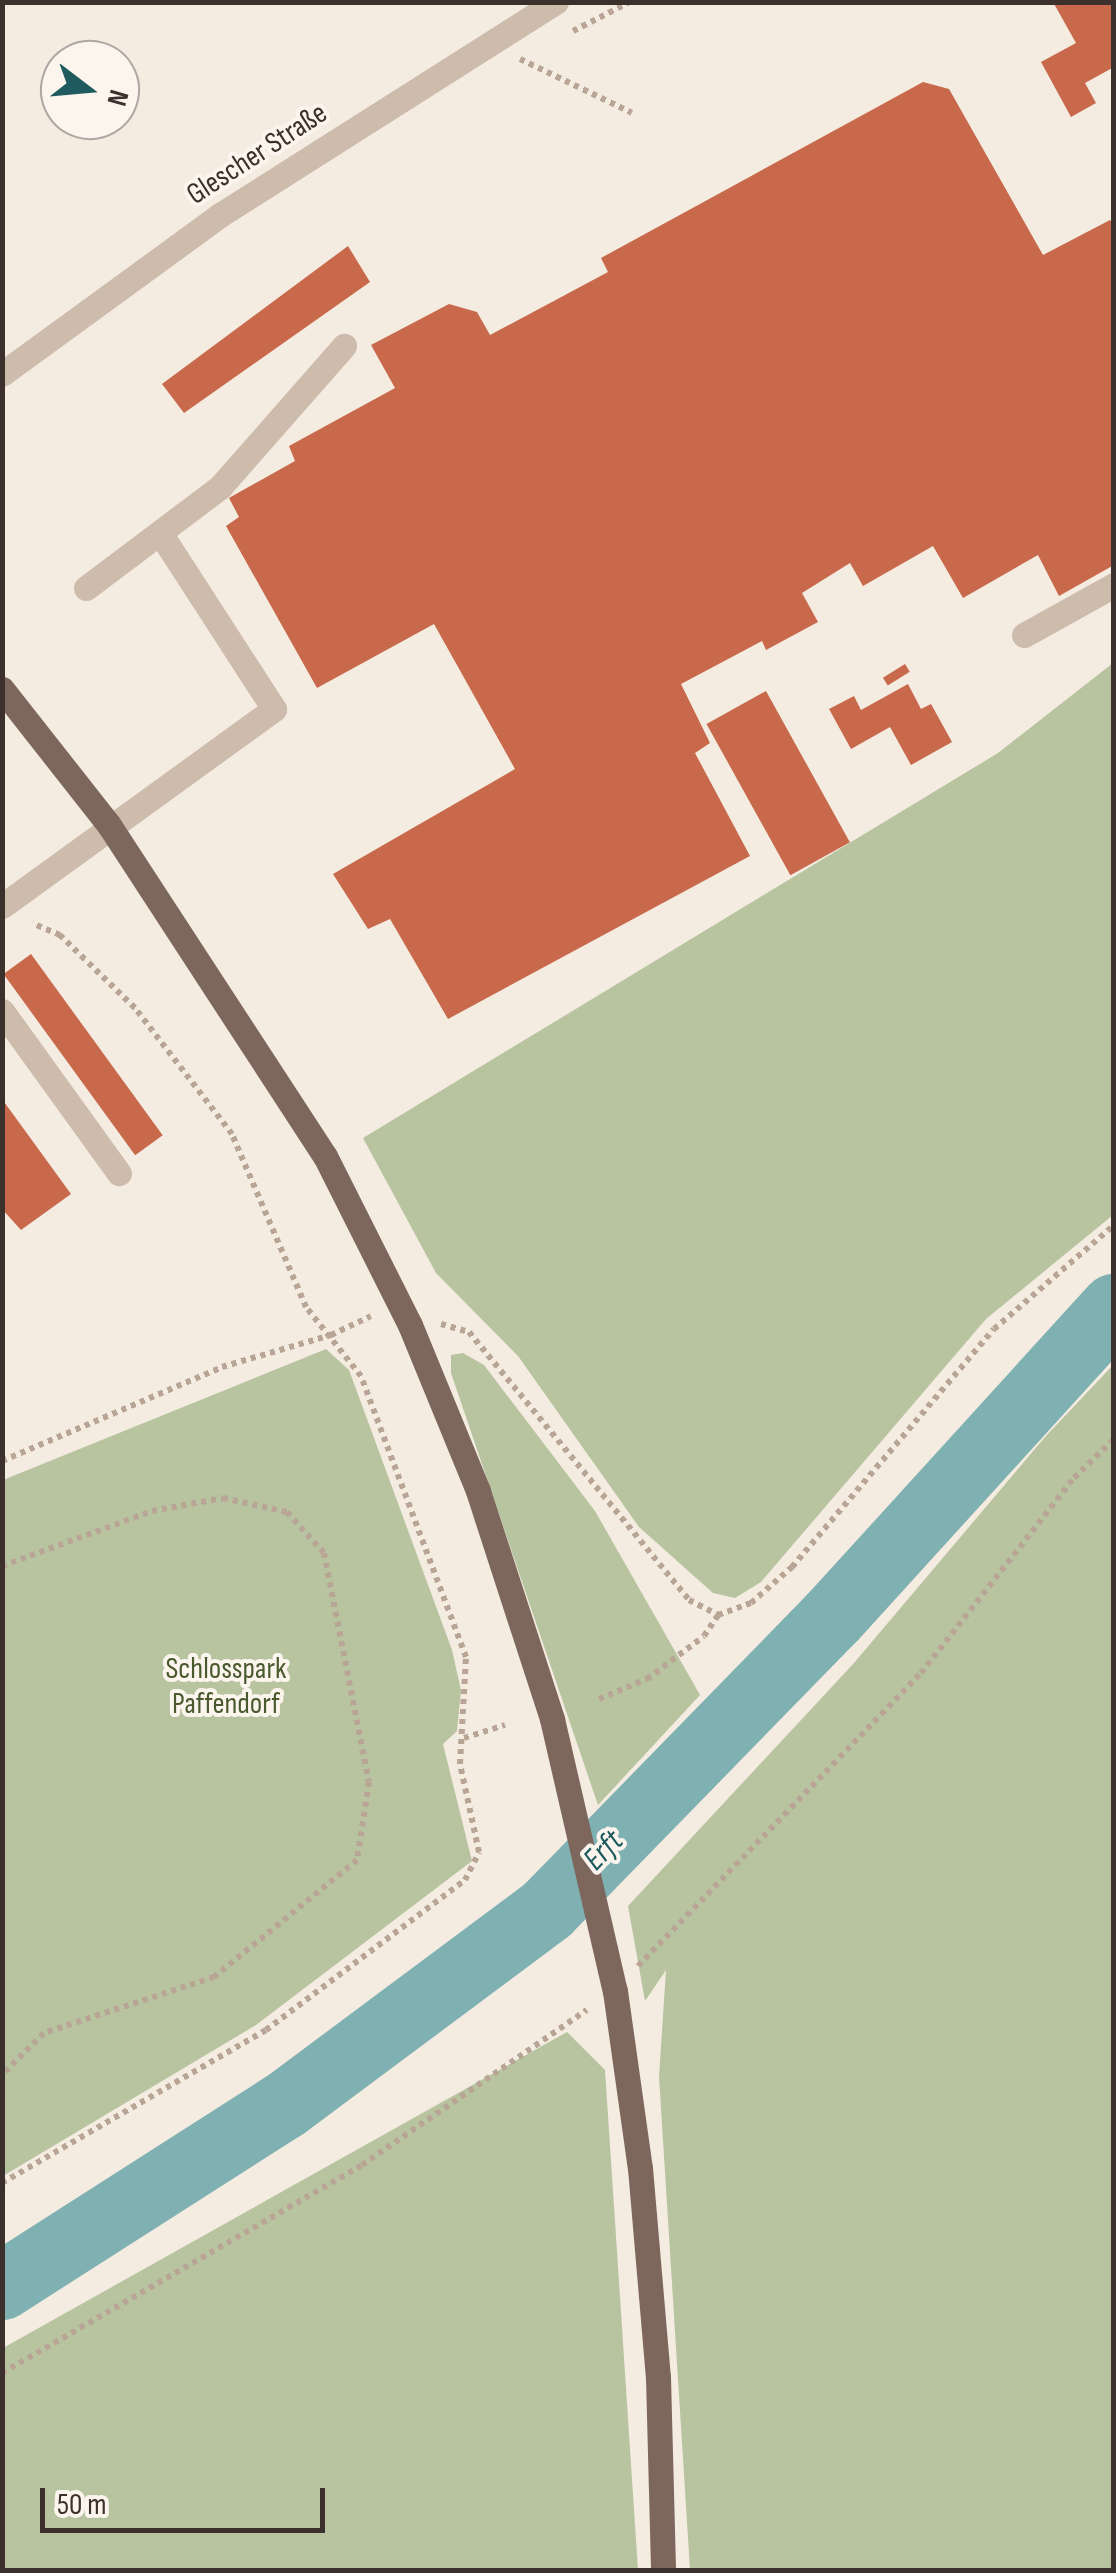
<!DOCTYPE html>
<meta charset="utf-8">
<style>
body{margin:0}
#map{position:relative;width:1116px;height:2573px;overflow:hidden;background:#f4ebe1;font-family:"Sofia Sans Condensed",sans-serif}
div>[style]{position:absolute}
.green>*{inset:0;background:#b8c4a0}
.river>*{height:68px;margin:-34px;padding:0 34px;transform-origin:34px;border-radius:34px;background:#7fb0b2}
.building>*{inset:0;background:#c8694b;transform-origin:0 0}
.path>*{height:6px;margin-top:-3px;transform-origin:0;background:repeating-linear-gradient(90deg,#b9a596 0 5px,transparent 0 10px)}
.minor>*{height:25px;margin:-12.5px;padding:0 12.5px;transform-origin:12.5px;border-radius:12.5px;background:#cdbbac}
.major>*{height:25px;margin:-12.5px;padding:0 12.5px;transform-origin:12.5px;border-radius:12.5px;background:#7d675c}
span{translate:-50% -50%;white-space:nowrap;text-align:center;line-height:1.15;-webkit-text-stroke:8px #fbf5ee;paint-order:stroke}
.street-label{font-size:30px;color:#3b302b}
.park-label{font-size:30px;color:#4a5a2e}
.water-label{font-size:32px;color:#1f5a5e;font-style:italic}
.frame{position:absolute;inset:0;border:5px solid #3b302b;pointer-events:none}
.north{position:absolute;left:40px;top:40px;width:100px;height:100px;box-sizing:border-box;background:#fbf5ee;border:2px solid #aea6a0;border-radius:50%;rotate:106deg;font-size:28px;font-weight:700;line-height:40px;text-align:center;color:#3b302b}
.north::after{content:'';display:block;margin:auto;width:35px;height:45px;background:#1f5a5e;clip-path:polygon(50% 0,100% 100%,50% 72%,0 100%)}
.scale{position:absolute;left:40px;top:2488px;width:285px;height:45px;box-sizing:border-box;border:5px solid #3b302b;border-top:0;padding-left:12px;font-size:30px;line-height:35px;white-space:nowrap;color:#3b302b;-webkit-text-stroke:8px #fbf5ee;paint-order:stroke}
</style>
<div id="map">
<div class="green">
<div style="clip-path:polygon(1113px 663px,1113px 1215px,986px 1319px,761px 1582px,735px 1598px,713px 1593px,639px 1527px,518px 1356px,436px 1273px,363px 1138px,998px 753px)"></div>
<div style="clip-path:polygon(326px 1349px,349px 1370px,452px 1650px,461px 1690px,457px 1731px,443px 1744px,472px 1861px,256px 2025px,3px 2176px,3px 1480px)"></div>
<div style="clip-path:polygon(463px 1353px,484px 1365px,595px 1511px,700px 1695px,598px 1805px,451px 1373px,451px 1355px)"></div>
<div style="clip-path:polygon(1113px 1365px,1113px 2570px,690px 2570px,659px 2077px,666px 1970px,645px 2001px,628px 1906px,854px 1663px,1045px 1437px)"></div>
<div style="clip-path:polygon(567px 2032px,605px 2070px,638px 2570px,3px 2570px,3px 2348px)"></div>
</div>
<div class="river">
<div style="left:2px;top:2286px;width:335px;rotate:-32.6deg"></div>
<div style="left:284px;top:2106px;width:328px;rotate:-36.7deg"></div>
<div style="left:547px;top:1910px;width:409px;rotate:-45.7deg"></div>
<div style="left:833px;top:1617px;width:418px;rotate:-47.7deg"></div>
</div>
<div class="building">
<div style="clip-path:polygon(1053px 2px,1114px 2px,1114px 67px,1085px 83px,1096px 103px,1071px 117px,1041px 62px,1076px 43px)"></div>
<div style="clip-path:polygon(923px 82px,949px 89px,1043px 255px,1110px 220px,1114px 226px,1114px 565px,1059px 596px,1038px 555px,963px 598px,933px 546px,863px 586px,850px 563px,802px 593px,818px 622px,766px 650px,762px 641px,681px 684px,710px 743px,695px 753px,750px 856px,448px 1019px,390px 919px,368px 929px,333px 874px,515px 769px,434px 624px,317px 688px,226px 526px,239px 517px,229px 498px,295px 461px,289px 446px,395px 388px,371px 345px,449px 304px,477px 312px,490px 335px,608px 272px,601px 258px)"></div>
<div style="clip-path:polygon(348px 246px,370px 282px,184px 413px,162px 384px)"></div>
<div style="left:905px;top:664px;width:9px;height:26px;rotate:58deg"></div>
<div style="clip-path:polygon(908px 684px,921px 709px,931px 704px,952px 742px,911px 765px,890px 727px,851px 749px,829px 709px,854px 696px,861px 710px)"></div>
<div style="left:766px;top:691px;width:173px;height:68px;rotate:61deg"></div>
<div style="left:31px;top:954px;width:224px;height:34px;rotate:54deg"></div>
<div style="clip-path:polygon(2px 1099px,71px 1194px,21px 1230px,2px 1209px)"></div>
</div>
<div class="path">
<div style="left:573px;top:31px;width:64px;rotate:-27deg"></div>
<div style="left:520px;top:59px;width:124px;rotate:25.7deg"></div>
<div style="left:441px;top:1324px;width:29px;rotate:16deg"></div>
<div style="left:469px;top:1332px;width:347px;rotate:50.6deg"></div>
<div style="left:689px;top:1600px;width:33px;rotate:27deg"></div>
<div style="left:2px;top:1461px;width:239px;rotate:-23.1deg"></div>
<div style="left:222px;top:1367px;width:114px;rotate:-16.4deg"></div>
<div style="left:331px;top:1335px;width:44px;rotate:-25.4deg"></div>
<div style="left:2px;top:1566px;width:160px;rotate:-20.1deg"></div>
<div style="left:152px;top:1511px;width:72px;rotate:-10.4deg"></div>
<div style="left:223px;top:1498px;width:66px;rotate:12.3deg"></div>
<div style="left:287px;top:1512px;width:55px;rotate:47.9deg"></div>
<div style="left:324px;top:1553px;width:233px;rotate:78.9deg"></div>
<div style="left:369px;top:1782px;width:79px;rotate:98.7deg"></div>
<div style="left:357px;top:1860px;width:185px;rotate:140.7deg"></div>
<div style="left:214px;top:1977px;width:179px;rotate:161.8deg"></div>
<div style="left:44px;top:2033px;width:59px;rotate:135deg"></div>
<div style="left:599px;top:1699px;width:52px;rotate:-22.6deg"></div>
<div style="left:647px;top:1679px;width:71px;rotate:-37deg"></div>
<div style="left:704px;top:1636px;width:25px;rotate:-56deg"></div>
<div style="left:718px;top:1615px;width:35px;rotate:-20deg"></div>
<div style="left:751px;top:1603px;width:55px;rotate:-41.3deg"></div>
<div style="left:792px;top:1567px;width:312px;rotate:-49.7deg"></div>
<div style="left:994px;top:1329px;width:159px;rotate:-40.9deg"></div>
<div style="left:464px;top:1738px;width:43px;rotate:-17.6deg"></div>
<div style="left:638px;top:1966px;width:407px;rotate:-46deg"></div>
<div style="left:921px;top:1673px;width:248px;rotate:-51.9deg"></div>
<div style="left:1074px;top:1478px;width:56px;rotate:-44.3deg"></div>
<div style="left:2px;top:2183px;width:305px;rotate:-30.1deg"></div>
<div style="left:266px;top:2030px;width:249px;rotate:-37deg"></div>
<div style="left:465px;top:1880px;width:31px;rotate:-63deg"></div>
<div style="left:479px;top:1852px;width:90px;rotate:-102.2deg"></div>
<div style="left:460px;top:1764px;width:107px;rotate:-86.8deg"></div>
<div style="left:466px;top:1657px;width:300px;rotate:-110.5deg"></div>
<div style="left:361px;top:1376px;width:88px;rotate:-128.6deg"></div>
<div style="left:306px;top:1307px;width:188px;rotate:-113.2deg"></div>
<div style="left:232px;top:1134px;width:159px;rotate:-127.6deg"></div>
<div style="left:135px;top:1008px;width:105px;rotate:-135.8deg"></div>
<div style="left:60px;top:935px;width:30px;rotate:-157deg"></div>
<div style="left:2px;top:2373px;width:416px;rotate:-30deg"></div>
<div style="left:362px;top:2165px;width:273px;rotate:-34.6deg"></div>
</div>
<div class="minor">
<div style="left:2px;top:374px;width:270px;rotate:-36.1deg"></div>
<div style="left:220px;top:215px;width:398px;rotate:-32.4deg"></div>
<div style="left:86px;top:588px;width:168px;rotate:-37deg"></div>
<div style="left:220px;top:487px;width:188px;rotate:-48.7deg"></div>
<div style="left:1024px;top:635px;width:103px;rotate:-29.1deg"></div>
<div style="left:2px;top:906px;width:336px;rotate:-35.9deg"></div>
<div style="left:274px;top:709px;width:208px;rotate:-122.9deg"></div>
<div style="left:2px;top:1011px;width:200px;rotate:54.2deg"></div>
</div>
<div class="major">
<div style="left:2px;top:689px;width:173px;rotate:51.8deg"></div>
<div style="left:109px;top:825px;width:395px;rotate:56.9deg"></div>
<div style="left:325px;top:1156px;width:189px;rotate:63.3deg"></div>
<div style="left:410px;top:1325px;width:179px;rotate:67.7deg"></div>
<div style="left:478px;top:1491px;width:240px;rotate:72deg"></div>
<div style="left:552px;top:1719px;width:279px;rotate:77deg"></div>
<div style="left:615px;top:1991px;width:179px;rotate:82deg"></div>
<div style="left:640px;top:2168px;width:210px;rotate:85.1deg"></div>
<div style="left:658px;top:2377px;width:193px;rotate:88.5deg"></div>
</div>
<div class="street-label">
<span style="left:257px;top:154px;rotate:-33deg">Glescher Straße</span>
</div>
<div class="park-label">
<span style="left:226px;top:1686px">Schlosspark<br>Paffendorf</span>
</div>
<div class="water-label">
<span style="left:604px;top:1851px;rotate:-46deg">Erft</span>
</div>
<div class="frame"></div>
<div class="north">N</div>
<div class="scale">50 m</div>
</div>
